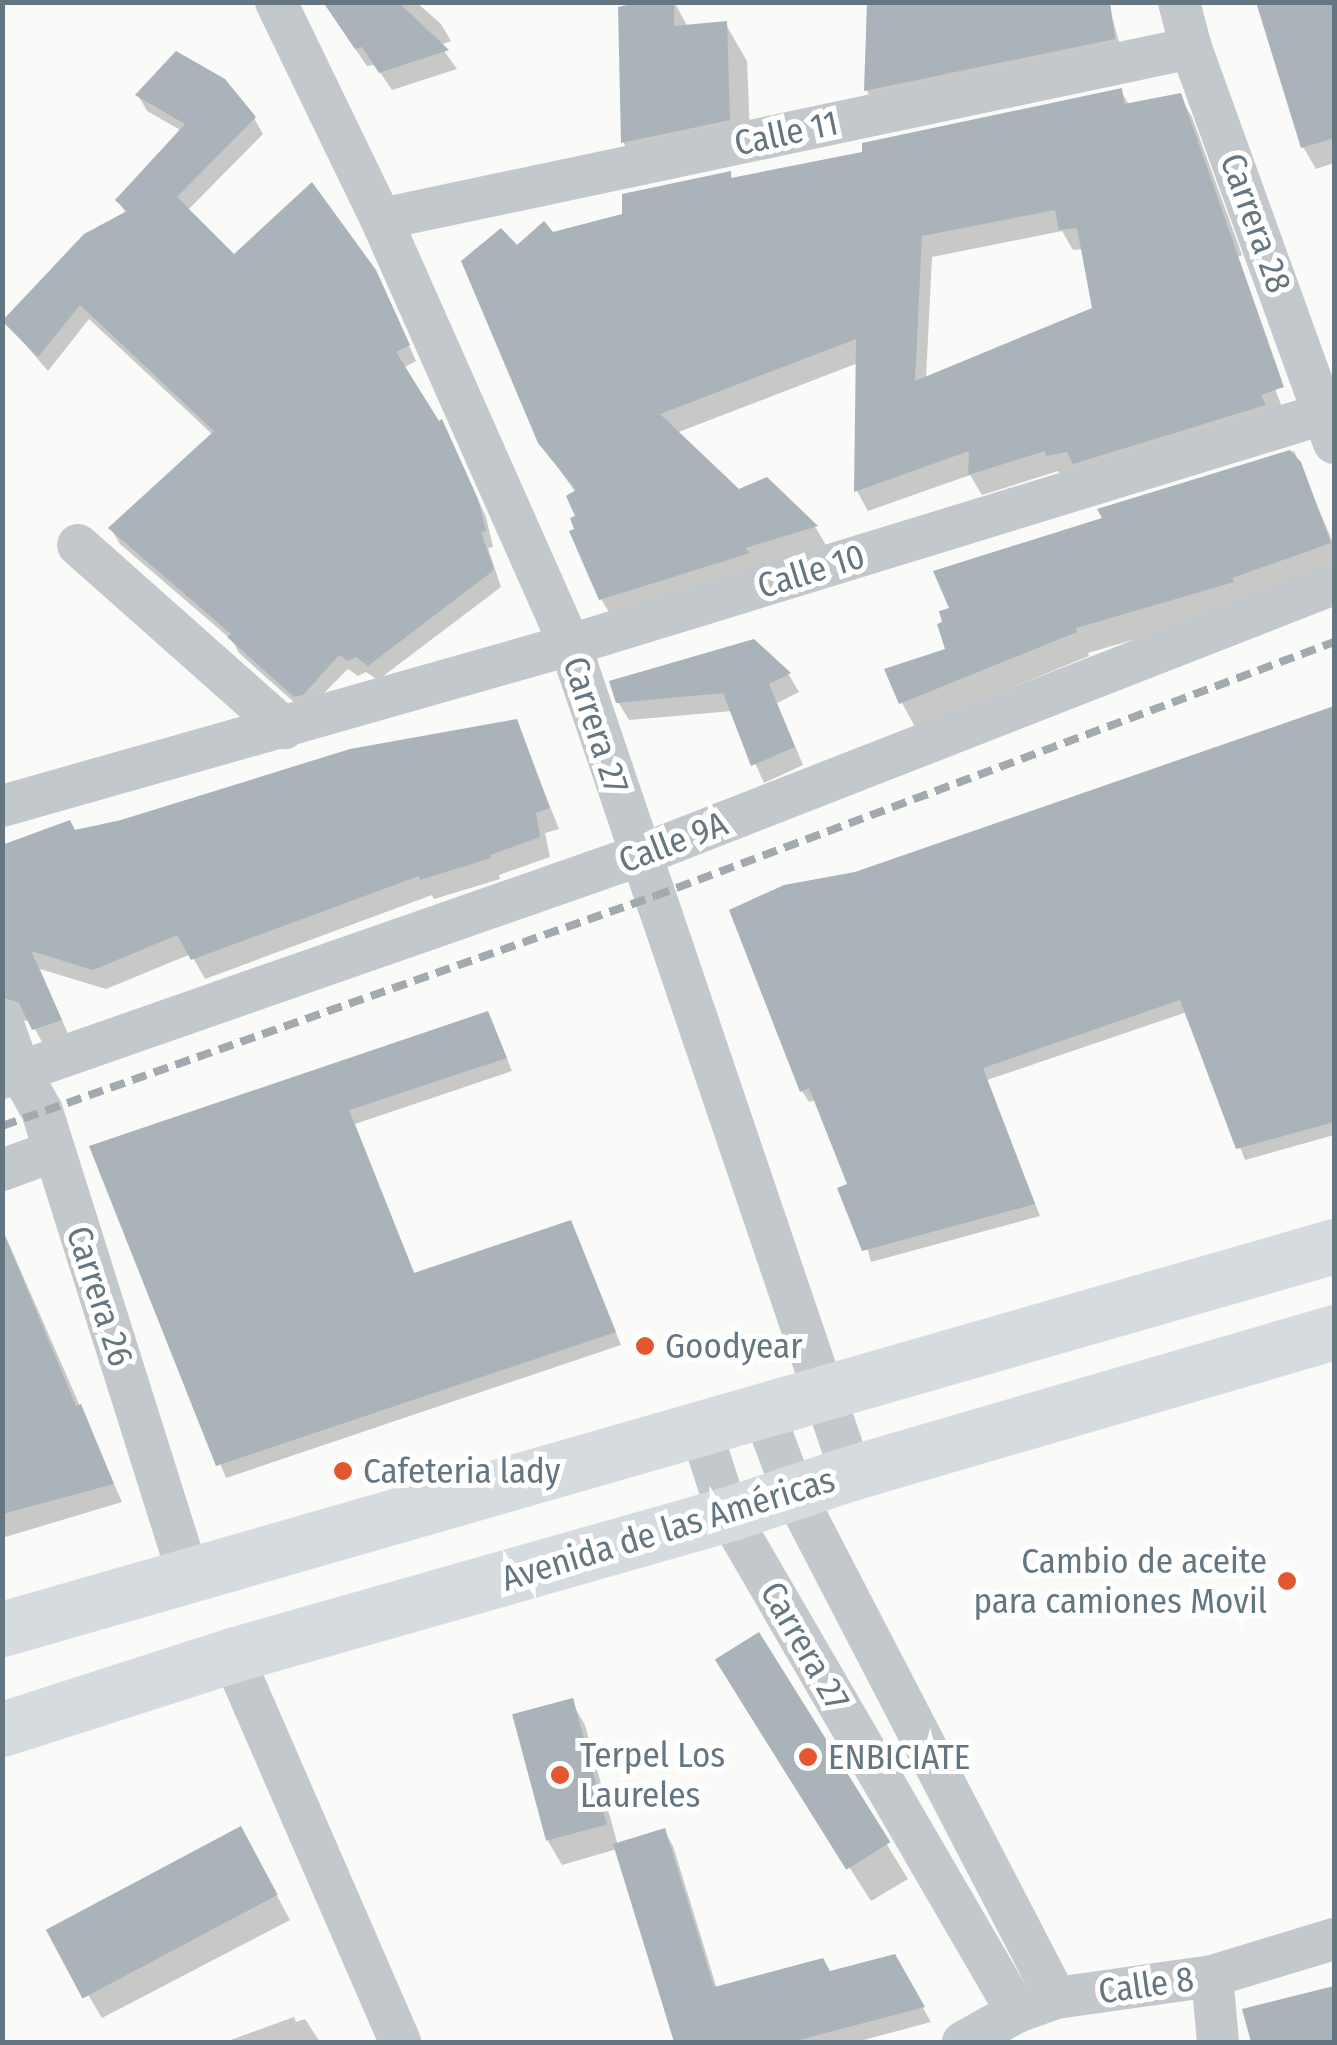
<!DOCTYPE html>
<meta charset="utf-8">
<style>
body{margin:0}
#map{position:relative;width:1337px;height:2045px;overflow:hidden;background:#fafaf8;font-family:"Fira Sans Condensed",sans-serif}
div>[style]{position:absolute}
.shadow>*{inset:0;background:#0003}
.building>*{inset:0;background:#aab3b9;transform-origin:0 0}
.street>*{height:42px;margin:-21px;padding:0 21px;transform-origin:21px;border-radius:21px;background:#c3c8cc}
.secondary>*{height:55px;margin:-27.5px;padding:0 27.5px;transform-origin:27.5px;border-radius:27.5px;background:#d6dbdf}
.rail>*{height:8px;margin-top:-4px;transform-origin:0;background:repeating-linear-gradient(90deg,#a2aab0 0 15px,transparent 0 23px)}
.dots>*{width:28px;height:28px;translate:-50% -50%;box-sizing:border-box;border:5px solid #fff;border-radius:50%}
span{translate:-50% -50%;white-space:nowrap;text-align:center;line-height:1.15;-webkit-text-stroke:10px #fff;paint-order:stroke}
.street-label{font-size:35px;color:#657683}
.poi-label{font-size:35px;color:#657683}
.left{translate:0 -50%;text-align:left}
.right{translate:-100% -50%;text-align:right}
.frame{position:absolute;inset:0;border:5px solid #657683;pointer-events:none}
</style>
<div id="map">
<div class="shadow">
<div style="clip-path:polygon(355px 2px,416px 2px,441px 24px,451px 41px,440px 45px,457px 69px,392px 90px,375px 65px,367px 66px,341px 28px)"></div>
<div style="clip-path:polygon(652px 2px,674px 2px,688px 27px,725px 23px,747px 61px,751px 158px,645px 180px,623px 142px)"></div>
<div style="clip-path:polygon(870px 2px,1108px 2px,1124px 60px,878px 111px,867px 91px)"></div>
<div style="clip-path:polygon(1259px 2px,1334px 2px,1334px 163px,1316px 169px,1303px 147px)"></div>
<div style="clip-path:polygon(evenodd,1121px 91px,1129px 105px,1179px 96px,1192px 117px,1242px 255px,1227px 262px,1288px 423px,1061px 476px,1058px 471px,982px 495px,970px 475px,868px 511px,857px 491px,858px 363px,676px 433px,739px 492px,767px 480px,816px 528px,827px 547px,613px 619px,601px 599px,578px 530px,576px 493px,540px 442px,516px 248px,624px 216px,730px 174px,733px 180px,864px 154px,1121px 91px,1062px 231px,1073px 250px,1083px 249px,1095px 310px,926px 379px,932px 257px,1062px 231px)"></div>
<div style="clip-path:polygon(138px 95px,254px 118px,263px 134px,187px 211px,234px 257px,384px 289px,416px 361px,403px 368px,450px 438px,486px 517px,493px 547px,488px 548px,501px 587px,378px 680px,366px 672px,358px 676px,348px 669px,305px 712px,239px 653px,233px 641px,120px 544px,111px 529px,213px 435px,89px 319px,48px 371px,4px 320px,126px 214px,118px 200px,182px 131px,147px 111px)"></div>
<div style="clip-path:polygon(1294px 451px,1334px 545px,1334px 571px,1245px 607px,1088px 653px,1089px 656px,915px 727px,902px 703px,948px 650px,1105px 519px,1101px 511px)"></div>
<div style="clip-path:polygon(753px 642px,789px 675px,799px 692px,777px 703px,803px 765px,764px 783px,732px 711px,629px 720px,618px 702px)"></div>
<div style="clip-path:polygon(1334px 709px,1334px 936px,1250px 964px,1334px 959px,1334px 1135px,1245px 1160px,1187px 1012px,987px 1080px,1040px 1216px,871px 1262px,850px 1185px,816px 1100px,809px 1102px,802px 1091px,856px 874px)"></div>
<div style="clip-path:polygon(516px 722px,559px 829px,545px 833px,550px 857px,499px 875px,500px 879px,434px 899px,432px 895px,205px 979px,191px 954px,106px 989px,40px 969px,71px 1041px,46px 1049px,31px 1022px,11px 1017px,2px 1002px,2px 852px,74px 830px,122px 823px)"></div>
<div style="clip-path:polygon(494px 1027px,512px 1071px,355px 1124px,415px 1275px,577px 1236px,621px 1345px,226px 1478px,92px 1148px)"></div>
<div style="clip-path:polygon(2px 1228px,122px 1502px,2px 1538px)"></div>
<div style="clip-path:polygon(759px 1636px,908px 1879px,871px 1901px,739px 1696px)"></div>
<div style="clip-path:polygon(571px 1701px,585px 1725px,618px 1846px,664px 1831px,673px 1846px,717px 1989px,829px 1974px,894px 1957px,931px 2022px,856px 2042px,677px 2042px,617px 1849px,562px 1865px,548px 1841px)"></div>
<div style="clip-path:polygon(254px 1853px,290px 1920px,102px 2018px,49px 1930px)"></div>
<div style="clip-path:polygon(294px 2017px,296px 2022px,305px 2019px,320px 2042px,225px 2042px)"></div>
</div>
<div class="building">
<div style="clip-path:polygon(323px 2px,398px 2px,449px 50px,379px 73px,362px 47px,355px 49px)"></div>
<div style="clip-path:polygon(640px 2px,674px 2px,674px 26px,727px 21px,730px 120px,621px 143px,618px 7px)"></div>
<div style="clip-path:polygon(867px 2px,1110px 2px,1115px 39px,864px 91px)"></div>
<div style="clip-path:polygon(1256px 2px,1334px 2px,1334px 138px,1301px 148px)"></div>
<div style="clip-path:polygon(176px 51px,225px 79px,256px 117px,177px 197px,234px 254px,312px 182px,376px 270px,410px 345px,396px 352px,439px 421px,442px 419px,478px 499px,486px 531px,481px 532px,494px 570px,368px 666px,356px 657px,348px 661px,339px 655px,303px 695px,294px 697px,227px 637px,231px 634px,108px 528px,214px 431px,80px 305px,38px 357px,2px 321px,84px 234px,127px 211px,115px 200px,185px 124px,135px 95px)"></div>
<div style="clip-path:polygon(evenodd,1122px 88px,1124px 104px,1181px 93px,1284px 387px,1261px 395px,1266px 405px,1073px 464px,1067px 452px,1046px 456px,1045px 451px,968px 475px,969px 451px,854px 492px,856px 339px,660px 414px,739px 489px,767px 477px,818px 526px,745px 548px,750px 553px,599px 600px,569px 531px,574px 529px,570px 518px,575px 516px,566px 496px,576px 490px,538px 443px,461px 261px,501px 228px,517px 245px,544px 221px,553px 232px,622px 214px,622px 194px,731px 171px,731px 178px,862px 152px,862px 143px,1122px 88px,1055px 210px,1059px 230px,1077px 228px,1092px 308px,915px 381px,922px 236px,1055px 210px)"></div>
<div style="clip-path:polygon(1290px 450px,1301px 462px,1331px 543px,1232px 578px,1234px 582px,1076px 628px,1077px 632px,899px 704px,884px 669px,945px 649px,937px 624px,942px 622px,939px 611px,949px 608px,933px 571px,1102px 518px,1097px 509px)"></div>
<div style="clip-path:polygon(754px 639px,791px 673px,769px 684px,795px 747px,751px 766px,723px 693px,616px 703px,609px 681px)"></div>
<div style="clip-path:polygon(1334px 706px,1334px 1122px,1236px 1149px,1180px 1000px,983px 1068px,1035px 1204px,862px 1251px,837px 1188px,847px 1184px,809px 1088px,800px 1092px,729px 910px,784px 885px,855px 872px)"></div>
<div style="clip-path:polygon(517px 719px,550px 808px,536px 813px,540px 837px,490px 855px,491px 858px,420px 880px,419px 876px,191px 960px,177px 935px,93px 970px,31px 951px,62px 1020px,32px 1030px,19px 1003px,2px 997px,2px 845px,70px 820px,75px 830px,121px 820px,350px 749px)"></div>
<div style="clip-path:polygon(488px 1011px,507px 1058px,349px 1110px,414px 1273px,571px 1220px,616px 1332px,216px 1466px,89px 1146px)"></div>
<div style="clip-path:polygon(2px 1229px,76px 1406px,81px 1404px,114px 1484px,2px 1514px)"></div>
<div style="left:759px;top:1632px;width:248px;height:52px;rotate:58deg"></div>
<div style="left:573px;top:1698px;width:131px;height:63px;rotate:75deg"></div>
<div style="left:241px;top:1826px;width:78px;height:221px;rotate:62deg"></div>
<div style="clip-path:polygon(665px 1828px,714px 1987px,823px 1958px,830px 1971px,895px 1954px,925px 2007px,791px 2042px,674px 2042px,613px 1844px)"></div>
<div style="clip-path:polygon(1334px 1986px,1334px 2042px,1251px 2042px,1242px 2009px)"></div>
</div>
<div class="street">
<div style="left:276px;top:2px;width:241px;rotate:64.2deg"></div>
<div style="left:381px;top:219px;width:466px;rotate:66.1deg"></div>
<div style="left:570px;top:645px;width:874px;rotate:71.25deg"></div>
<div style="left:1179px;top:2px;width:48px;rotate:75.4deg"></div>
<div style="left:1191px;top:48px;width:420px;rotate:70.1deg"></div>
<div style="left:381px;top:219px;width:828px;rotate:-11.92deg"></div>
<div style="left:78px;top:545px;width:276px;rotate:41.6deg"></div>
<div style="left:2px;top:806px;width:590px;rotate:-15.83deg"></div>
<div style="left:570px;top:645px;width:791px;rotate:-17.06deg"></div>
<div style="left:1326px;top:413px;width:10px;rotate:-37deg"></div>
<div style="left:2px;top:1021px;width:54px;rotate:70.6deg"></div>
<div style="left:20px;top:1072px;width:45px;rotate:60.6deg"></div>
<div style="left:42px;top:1111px;width:485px;rotate:72.5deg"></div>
<div style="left:2px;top:1078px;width:674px;rotate:-19.24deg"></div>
<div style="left:638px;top:856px;width:747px;rotate:-21.35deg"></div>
<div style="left:2px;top:1170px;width:55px;rotate:-20.1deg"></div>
<div style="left:763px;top:1411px;width:85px;rotate:69.4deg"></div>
<div style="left:793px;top:1491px;width:571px;rotate:62.58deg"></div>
<div style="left:700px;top:1428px;width:90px;rotate:72deg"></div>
<div style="left:728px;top:1514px;width:576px;rotate:59.87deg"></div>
<div style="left:232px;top:1655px;width:422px;rotate:66.5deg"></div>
<div style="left:1212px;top:1976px;width:66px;rotate:84.8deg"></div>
<div style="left:963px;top:2042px;width:62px;rotate:-29.1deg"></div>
<div style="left:1017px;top:2012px;width:41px;rotate:-19.7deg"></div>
<div style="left:1056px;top:1998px;width:158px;rotate:-8deg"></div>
<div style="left:1212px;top:1976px;width:127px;rotate:-16.9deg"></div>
</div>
<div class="secondary">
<div style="left:2px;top:1629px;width:1386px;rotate:-16.04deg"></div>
<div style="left:2px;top:1729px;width:242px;rotate:-17.8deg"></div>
<div style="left:232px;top:1655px;width:516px;rotate:-15.87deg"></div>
<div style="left:728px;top:1514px;width:130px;rotate:-18.4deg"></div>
<div style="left:851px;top:1473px;width:503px;rotate:-16.27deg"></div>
</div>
<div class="rail">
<div style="left:2px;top:1126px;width:692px;rotate:-19.4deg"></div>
<div style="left:655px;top:896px;width:725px;rotate:-20.51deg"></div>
</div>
<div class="dots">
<div style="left:645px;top:1346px;background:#e4572e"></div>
<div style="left:343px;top:1471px;background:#e4572e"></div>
<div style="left:1287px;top:1581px;background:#e4572e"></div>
<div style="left:808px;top:1757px;background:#e4572e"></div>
<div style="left:560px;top:1775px;background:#e4572e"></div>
</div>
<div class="street-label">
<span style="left:786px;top:133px;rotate:-12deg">Calle 11</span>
<span style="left:1256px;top:223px;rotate:70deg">Carrera 28</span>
<span style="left:811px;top:571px;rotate:-17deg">Calle 10</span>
<span style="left:596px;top:725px;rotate:72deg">Carrera 27</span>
<span style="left:673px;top:842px;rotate:-21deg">Calle 9A</span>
<span style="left:100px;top:1296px;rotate:72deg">Carrera 26</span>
<span style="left:668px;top:1529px;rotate:-17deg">Avenida de las Américas</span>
<span style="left:805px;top:1646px;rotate:60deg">Carrera 27</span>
<span style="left:1146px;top:1985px;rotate:-8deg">Calle 8</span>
</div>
<div class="poi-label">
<span class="left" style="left:665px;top:1346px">Goodyear</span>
<span class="left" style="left:363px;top:1471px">Cafeteria lady</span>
<span class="right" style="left:1267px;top:1581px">Cambio de aceite<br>para camiones Movil</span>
<span class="left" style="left:580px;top:1775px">Terpel Los<br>Laureles</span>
<span class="left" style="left:828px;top:1757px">ENBICIATE</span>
</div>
<div class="frame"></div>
</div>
